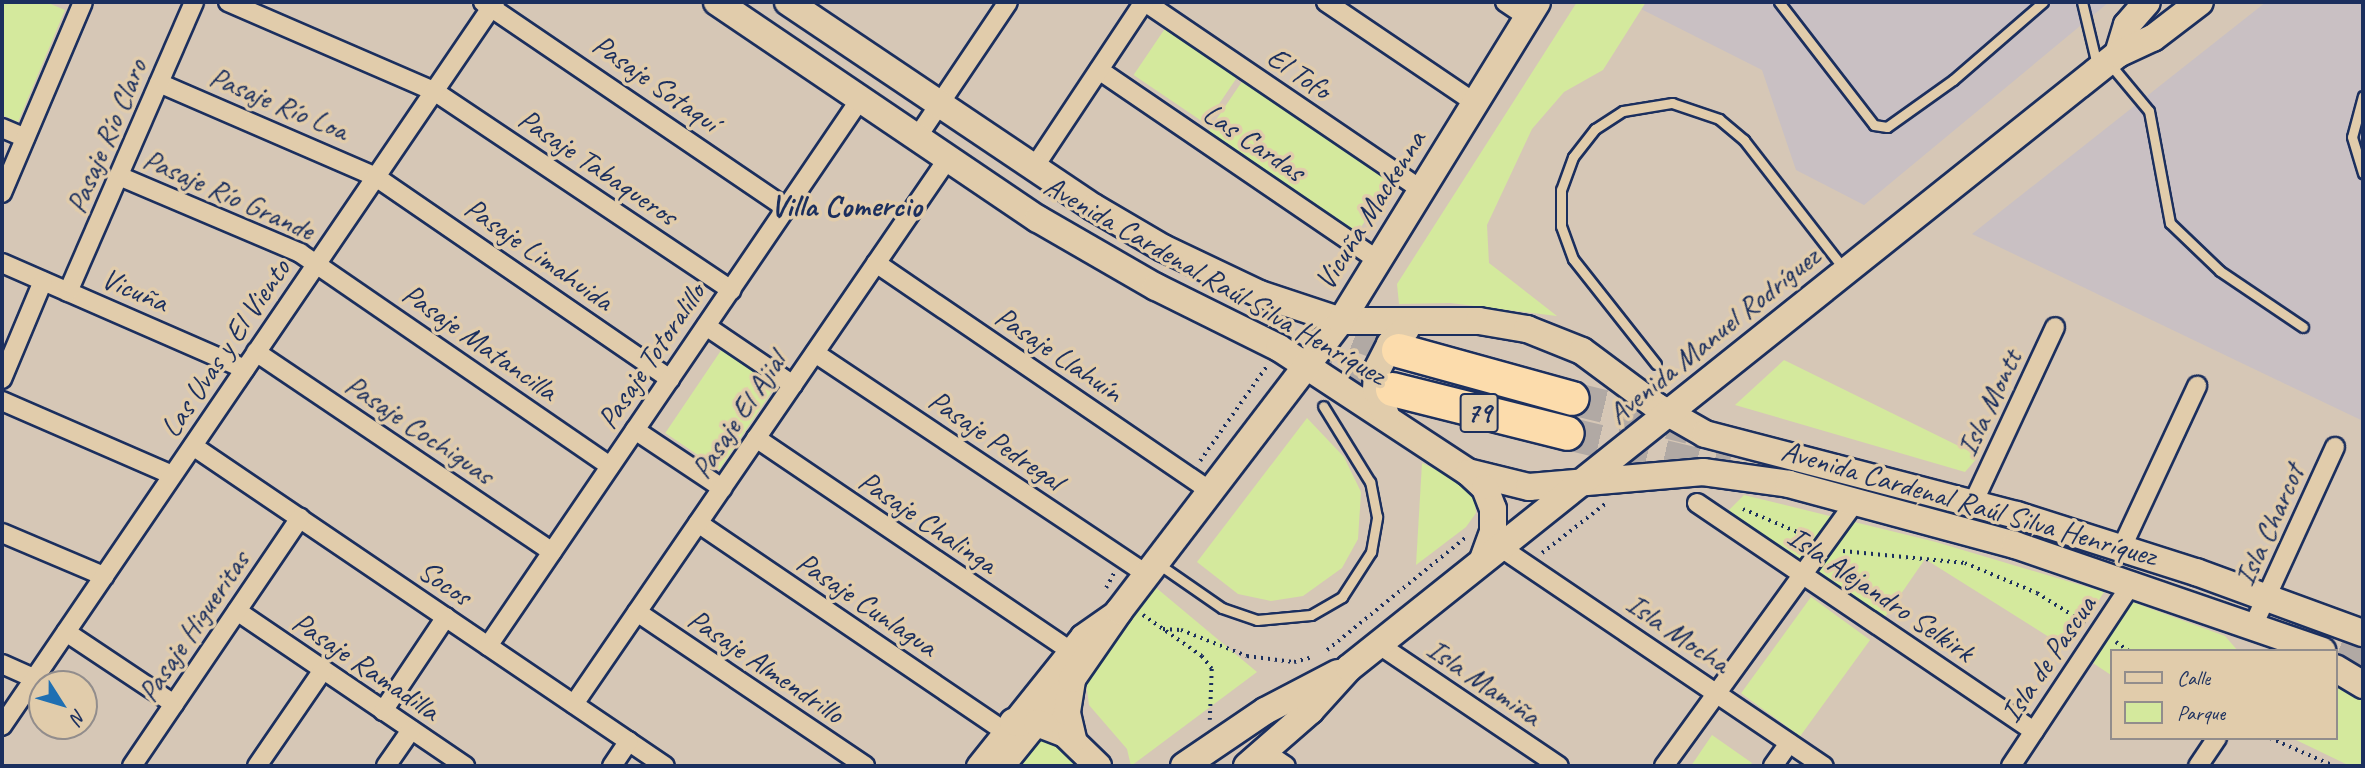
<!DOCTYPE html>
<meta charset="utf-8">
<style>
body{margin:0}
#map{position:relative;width:2365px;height:768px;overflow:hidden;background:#d6c7b6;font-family:Caveat,sans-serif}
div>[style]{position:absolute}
.built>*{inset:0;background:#c9c0c3}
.green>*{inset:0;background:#d4e99d;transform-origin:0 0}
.motorway-tunnel>*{height:33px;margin-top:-16.5px;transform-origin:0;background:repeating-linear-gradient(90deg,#b1a9a4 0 33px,transparent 0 50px)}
.path>*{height:3.5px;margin-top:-1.75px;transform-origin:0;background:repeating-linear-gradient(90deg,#1b2f5e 0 2px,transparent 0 7px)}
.roads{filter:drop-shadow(2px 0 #1b2f5e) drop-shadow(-2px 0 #1b2f5e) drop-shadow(0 2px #1b2f5e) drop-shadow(0 -2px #1b2f5e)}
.service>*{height:9px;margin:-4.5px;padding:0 4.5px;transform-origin:4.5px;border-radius:4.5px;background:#e1ccab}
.minor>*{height:18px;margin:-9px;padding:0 9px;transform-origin:9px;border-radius:9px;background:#e1ccab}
.tertiary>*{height:23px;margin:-11.5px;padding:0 11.5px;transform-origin:11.5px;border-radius:11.5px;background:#e1ccab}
.secondary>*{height:26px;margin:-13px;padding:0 13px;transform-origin:13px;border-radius:13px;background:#e1ccab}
.motorway>*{height:33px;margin:-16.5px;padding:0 16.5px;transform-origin:16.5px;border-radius:16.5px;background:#fcdcac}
span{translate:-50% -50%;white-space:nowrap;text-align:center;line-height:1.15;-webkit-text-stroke:7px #e1ccab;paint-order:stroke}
.shield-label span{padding:2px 5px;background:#e1ccab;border:2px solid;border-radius:5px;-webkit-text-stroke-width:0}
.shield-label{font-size:28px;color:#1b2f5e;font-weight:700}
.street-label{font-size:30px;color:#1b2f5e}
.neighbourhood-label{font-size:32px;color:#1b2f5e;font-weight:700}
.frame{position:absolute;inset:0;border:4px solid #1b2f5e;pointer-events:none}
.legend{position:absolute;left:2110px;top:649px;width:228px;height:91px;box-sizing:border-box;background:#e1ccab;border:2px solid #928d8c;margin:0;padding:9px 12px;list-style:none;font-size:21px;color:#1b2f5e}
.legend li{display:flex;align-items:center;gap:14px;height:35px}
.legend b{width:35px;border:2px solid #928d8c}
.north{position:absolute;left:28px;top:670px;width:70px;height:70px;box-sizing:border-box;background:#e1ccab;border:2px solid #928d8c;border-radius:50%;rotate:127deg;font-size:19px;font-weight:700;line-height:28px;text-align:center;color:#1b2f5e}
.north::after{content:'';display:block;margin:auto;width:24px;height:32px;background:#1f6fb2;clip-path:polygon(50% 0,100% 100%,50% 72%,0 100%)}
</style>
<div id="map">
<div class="built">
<div style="clip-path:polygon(1646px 2px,2109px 2px,1864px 205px,1796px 170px,1762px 70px,1641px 9px)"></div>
<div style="clip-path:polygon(2266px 2px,2363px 2px,2363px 421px,1972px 234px)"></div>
</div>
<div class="green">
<div style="clip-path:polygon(2px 2px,46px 2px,65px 10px,18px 122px,2px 115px)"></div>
<div style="clip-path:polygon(1577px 2px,1646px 2px,1603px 70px,1564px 92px,1532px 129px,1487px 225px,1489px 263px,1557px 316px,1450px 303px,1399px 304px,1397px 284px)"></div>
<div style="left:1166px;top:27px;width:87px;height:58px;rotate:34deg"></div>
<div style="left:1245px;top:77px;width:180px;height:67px;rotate:34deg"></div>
<div style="left:724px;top:346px;width:65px;height:105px;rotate:34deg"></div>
<div style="clip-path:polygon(1784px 360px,1979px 456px,1965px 472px,1735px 405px)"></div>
<div style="clip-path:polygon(1307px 418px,1344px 457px,1361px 492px,1358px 539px,1342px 568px,1303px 596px,1271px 601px,1238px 594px,1197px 562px)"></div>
<div style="clip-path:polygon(1422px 463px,1461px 481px,1474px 494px,1476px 513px,1466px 527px,1416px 565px)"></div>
<div style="clip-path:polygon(1744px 495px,1936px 542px,2104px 592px,2068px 649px,1925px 559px,1883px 620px,1728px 511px)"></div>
<div style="clip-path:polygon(1154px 586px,1257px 672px,1131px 766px,1127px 749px,1089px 705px,1084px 668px)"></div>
<div style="left:1811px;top:597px;width:73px;height:119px;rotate:36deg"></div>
<div style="clip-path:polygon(2127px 600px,2225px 636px,2238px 651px,2111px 651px,2111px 675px,2090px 661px)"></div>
<div style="clip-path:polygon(2335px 686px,2363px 699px,2363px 766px,2350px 766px,2292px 738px,2335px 738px)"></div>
<div style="clip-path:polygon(1712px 735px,1752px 763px,1749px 766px,1691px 766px)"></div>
<div style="clip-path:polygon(1034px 736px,1057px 743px,1086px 766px,1009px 766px)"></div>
</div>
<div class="motorway-tunnel">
<div style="left:1309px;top:316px;width:95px;rotate:20.9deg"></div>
<div style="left:1299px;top:356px;width:99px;rotate:19.5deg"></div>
<div style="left:1572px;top:398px;width:121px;rotate:13.9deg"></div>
<div style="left:1567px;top:433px;width:165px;rotate:13.3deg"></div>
<div style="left:2292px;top:632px;width:76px;rotate:20.8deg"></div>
</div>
<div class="path">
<div style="left:1200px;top:461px;width:115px;rotate:-54.9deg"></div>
<div style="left:1743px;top:509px;width:69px;rotate:22.9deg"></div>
<div style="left:1843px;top:551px;width:123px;rotate:5.6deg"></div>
<div style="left:1965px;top:563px;width:78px;rotate:22.6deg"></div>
<div style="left:2037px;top:593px;width:57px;rotate:32deg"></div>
<div style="left:1542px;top:553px;width:80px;rotate:-37.9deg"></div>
<div style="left:1106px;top:588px;width:17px;rotate:-62deg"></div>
<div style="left:1143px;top:615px;width:72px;rotate:34.8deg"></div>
<div style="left:1202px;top:656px;width:16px;rotate:52deg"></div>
<div style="left:1212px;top:669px;width:51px;rotate:92.2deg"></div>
<div style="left:1163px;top:629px;width:18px;rotate:3deg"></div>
<div style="left:1181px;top:630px;width:71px;rotate:21.5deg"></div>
<div style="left:1247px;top:656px;width:47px;rotate:7.3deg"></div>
<div style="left:1294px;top:662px;width:20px;rotate:-15deg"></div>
<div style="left:2116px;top:642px;width:16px;rotate:35deg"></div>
<div style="left:1327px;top:650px;width:178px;rotate:-39.1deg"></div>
<div style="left:2270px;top:738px;width:70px;rotate:23.6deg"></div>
</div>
<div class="roads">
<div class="service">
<div style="left:1779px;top:2px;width:155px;rotate:52.3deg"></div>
<div style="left:1874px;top:125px;width:13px;rotate:9deg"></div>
<div style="left:1887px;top:127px;width:81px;rotate:-35.5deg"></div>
<div style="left:1953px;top:80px;width:119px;rotate:-40.9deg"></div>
<div style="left:2082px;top:2px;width:65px;rotate:76.6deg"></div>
<div style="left:2109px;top:63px;width:62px;rotate:50.2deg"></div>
<div style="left:2149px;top:111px;width:114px;rotate:79.4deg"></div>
<div style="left:2170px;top:223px;width:69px;rotate:43.8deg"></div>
<div style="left:2220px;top:271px;width:100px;rotate:34deg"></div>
<div style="left:2363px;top:96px;width:42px;rotate:105deg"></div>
<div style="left:2352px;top:137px;width:38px;rotate:73deg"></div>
<div style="left:1656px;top:364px;width:134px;rotate:-128.3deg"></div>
<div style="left:1573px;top:259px;width:35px;rotate:-110deg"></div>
<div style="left:1561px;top:226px;width:36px;rotate:-90deg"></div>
<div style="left:1561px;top:190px;width:35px;rotate:-70deg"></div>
<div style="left:1573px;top:157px;width:36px;rotate:-52deg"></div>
<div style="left:1595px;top:129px;width:33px;rotate:-33deg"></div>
<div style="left:1623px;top:111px;width:50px;rotate:-9.3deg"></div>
<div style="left:1672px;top:103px;width:50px;rotate:18.8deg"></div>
<div style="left:1719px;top:119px;width:33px;rotate:40deg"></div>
<div style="left:1744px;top:140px;width:165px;rotate:52.2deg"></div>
<div style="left:1157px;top:563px;width:79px;rotate:34.7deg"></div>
<div style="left:1222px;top:608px;width:37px;rotate:19deg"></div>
<div style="left:1257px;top:620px;width:54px;rotate:-5.3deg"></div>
<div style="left:1311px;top:615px;width:36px;rotate:-30deg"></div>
<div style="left:1342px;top:597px;width:54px;rotate:-57.2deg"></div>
<div style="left:1371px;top:552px;width:36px;rotate:-80deg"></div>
<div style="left:1377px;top:517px;width:36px;rotate:-101deg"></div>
<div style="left:1370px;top:482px;width:89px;rotate:-121.7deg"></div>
</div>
<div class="minor">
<div style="left:228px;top:2px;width:224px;rotate:23.4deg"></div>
<div style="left:434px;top:91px;width:358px;rotate:33.8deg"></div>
<div style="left:483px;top:2px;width:366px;rotate:34.2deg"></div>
<div style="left:1145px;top:2px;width:335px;rotate:34.2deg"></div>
<div style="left:1326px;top:2px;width:180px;rotate:34.1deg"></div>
<div style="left:1505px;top:2px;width:27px;rotate:34deg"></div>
<div style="left:1099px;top:70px;width:339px;rotate:34.3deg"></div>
<div style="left:159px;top:83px;width:236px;rotate:23.4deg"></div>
<div style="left:376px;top:177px;width:357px;rotate:34.5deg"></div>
<div style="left:2px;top:128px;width:25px;rotate:23deg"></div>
<div style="left:918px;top:136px;width:161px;rotate:-56.1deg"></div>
<div style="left:1033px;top:169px;width:201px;rotate:-56.4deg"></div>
<div style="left:119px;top:176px;width:197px;rotate:23deg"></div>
<div style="left:300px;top:253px;width:376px;rotate:34.5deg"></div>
<div style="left:2px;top:193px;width:207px;rotate:-67deg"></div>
<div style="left:2px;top:263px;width:265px;rotate:23.6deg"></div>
<div style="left:876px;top:263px;width:404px;rotate:34.3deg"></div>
<div style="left:68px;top:292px;width:316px;rotate:-66.5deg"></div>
<div style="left:706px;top:326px;width:105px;rotate:34.1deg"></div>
<div style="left:256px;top:352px;width:357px;rotate:34deg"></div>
<div style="left:815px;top:353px;width:399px;rotate:33.7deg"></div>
<div style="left:2px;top:379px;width:106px;rotate:-67.3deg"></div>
<div style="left:2px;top:401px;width:185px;rotate:23.5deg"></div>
<div style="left:635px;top:430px;width:105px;rotate:33.7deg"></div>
<div style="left:756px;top:438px;width:378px;rotate:34.1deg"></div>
<div style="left:193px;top:446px;width:570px;rotate:34.14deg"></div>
<div style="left:1697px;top:503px;width:407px;rotate:34.1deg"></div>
<div style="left:1973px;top:503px;width:194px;rotate:-65deg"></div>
<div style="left:698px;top:523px;width:371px;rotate:34.2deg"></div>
<div style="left:2px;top:533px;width:111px;rotate:22.9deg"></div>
<div style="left:1500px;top:547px;width:391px;rotate:34.1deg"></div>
<div style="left:2122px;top:547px;width:178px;rotate:-65deg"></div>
<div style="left:237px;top:611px;width:276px;rotate:34.2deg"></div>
<div style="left:637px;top:612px;width:275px;rotate:34deg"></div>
<div style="left:2253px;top:626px;width:197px;rotate:-65.4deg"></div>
<div style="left:66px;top:632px;width:130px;rotate:33.7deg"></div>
<div style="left:1378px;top:644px;width:218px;rotate:34deg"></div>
<div style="left:488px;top:646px;width:663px;rotate:-55.76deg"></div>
<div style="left:2px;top:664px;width:35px;rotate:24deg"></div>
<div style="left:574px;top:704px;width:663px;rotate:-55.57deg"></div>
<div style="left:383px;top:711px;width:113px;rotate:-56.2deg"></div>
<div style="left:2px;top:726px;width:876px;rotate:-55.75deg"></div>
<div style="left:1265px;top:752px;width:25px;rotate:34deg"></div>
<div style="left:132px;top:766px;width:300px;rotate:-55.9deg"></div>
<div style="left:257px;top:766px;width:116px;rotate:-55.5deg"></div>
<div style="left:386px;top:766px;width:44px;rotate:-55.2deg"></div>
<div style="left:612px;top:766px;width:30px;rotate:-56deg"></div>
<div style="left:1664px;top:766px;width:327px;rotate:-54.1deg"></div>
<div style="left:1773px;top:766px;width:28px;rotate:-55deg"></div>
<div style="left:2011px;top:766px;width:221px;rotate:-56.5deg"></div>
<div style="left:2198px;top:766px;width:34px;rotate:-56deg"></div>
</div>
<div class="tertiary">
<div style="left:978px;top:766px;width:166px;rotate:-51.3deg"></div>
<div style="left:1082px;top:636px;width:42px;rotate:-35.2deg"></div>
<div style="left:1002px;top:766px;width:112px;rotate:-51.2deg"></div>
</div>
<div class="secondary">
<div style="left:717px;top:2px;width:387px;rotate:34.1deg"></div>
<div style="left:1038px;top:219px;width:136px;rotate:30deg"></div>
<div style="left:1156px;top:287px;width:137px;rotate:26.4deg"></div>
<div style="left:1279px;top:348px;width:226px;rotate:33.3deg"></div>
<div style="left:1468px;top:472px;width:63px;rotate:13.8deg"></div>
<div style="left:1529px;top:487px;width:175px;rotate:-4.9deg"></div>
<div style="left:1703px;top:472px;width:87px;rotate:7.9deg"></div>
<div style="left:1789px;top:484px;width:234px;rotate:15.1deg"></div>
<div style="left:2015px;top:545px;width:325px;rotate:19deg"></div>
<div style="left:788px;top:2px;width:367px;rotate:33.9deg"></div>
<div style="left:1093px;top:207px;width:81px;rotate:30.4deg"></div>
<div style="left:1163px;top:248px;width:107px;rotate:25.4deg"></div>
<div style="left:1260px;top:294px;width:85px;rotate:18.4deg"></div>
<div style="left:1341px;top:321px;width:138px"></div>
<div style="left:1479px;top:321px;width:49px;rotate:9.5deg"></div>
<div style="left:1527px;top:329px;width:59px;rotate:21.8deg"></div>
<div style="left:1582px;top:351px;width:92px;rotate:36.6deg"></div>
<div style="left:1656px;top:406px;width:56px;rotate:29.7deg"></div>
<div style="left:1705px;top:434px;width:322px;rotate:14.6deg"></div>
<div style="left:2017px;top:515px;width:188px;rotate:17.7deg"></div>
<div style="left:2196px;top:572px;width:178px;rotate:20.1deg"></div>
<div style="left:2118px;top:54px;width:30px;rotate:-73deg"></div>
<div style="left:2127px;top:25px;width:30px;rotate:-49deg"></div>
<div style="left:1387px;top:418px;width:30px;rotate:-111deg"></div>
<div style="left:1376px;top:390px;width:20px;rotate:-87deg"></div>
<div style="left:1377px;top:370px;width:29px;rotate:-63deg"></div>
<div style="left:1390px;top:344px;width:22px;rotate:-43deg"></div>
<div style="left:1469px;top:473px;width:22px;rotate:43deg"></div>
<div style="left:1485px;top:488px;width:22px;rotate:69deg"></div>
<div style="left:1493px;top:509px;width:23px;rotate:90deg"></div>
<div style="left:1493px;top:532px;width:30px;rotate:110deg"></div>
<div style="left:2335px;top:668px;width:33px;rotate:31deg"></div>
<div style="left:1013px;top:722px;width:24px;rotate:2deg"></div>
<div style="left:1037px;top:723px;width:30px;rotate:21deg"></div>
<div style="left:1065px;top:734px;width:46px;rotate:44.1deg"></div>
<div style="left:1073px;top:739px;width:28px;rotate:-103deg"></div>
<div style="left:1067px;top:712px;width:33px;rotate:-81deg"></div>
<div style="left:1072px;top:679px;width:83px;rotate:-55.3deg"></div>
<div style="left:1119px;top:611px;width:365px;rotate:-52.6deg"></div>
<div style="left:1341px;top:321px;width:374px;rotate:-58.4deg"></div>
<div style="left:1184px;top:766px;width:98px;rotate:-34.2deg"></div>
<div style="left:1265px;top:711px;width:82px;rotate:-27.5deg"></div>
<div style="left:1247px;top:766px;width:84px;rotate:-41.1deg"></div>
<div style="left:1310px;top:711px;width:58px;rotate:-47.8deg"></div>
<div style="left:1349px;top:668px;width:984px;rotate:-38.61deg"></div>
<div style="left:2118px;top:54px;width:38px;rotate:-25deg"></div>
<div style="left:2153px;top:38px;width:59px;rotate:-37.5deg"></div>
</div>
<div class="motorway">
<div style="left:1398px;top:350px;width:180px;rotate:15.4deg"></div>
<div style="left:1392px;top:389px;width:180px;rotate:14.1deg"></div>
</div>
</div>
<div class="shield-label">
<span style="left:1479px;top:413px">79</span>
</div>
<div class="street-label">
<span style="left:1299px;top:73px;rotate:34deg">El Tofo</span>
<span style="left:656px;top:83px;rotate:35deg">Pasaje Sotaquí</span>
<span style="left:279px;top:103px;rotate:23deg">Pasaje Río Loa</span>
<span style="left:106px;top:136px;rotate:-67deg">Pasaje Río Claro</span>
<span style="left:1254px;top:142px;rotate:34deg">Las Cardas</span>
<span style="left:598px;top:167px;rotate:34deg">Pasaje Tabaqueros</span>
<span style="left:229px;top:194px;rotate:24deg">Pasaje Río Grande</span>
<span style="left:1370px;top:210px;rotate:-58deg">Vicuña Mackenna</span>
<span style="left:539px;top:254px;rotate:35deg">Pasaje Limahuida</span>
<span style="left:1215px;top:280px;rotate:30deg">Avenida Cardenal Raúl Silva Henríquez</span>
<span style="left:135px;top:290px;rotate:23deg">Vicuña</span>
<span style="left:1713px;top:335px;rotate:-39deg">Avenida Manuel Rodríguez</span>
<span style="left:480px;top:342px;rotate:35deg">Pasaje Matancilla</span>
<span style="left:225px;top:348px;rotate:-56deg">Las Uvas y El Viento</span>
<span style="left:1059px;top:354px;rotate:34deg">Pasaje Llahuín</span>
<span style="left:651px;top:356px;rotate:-56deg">Pasaje Totoralillo</span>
<span style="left:1989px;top:403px;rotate:-65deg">Isla Montt</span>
<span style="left:738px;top:415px;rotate:-56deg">Pasaje El Ajial</span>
<span style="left:420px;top:429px;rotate:34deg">Pasaje Cochiguas</span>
<span style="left:996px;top:440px;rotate:34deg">Pasaje Pedregal</span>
<span style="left:1969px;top:503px;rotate:16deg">Avenida Cardenal Raúl Silva Henríquez</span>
<span style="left:928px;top:522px;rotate:34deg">Pasaje Chalinga</span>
<span style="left:2269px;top:525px;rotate:-66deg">Isla Charcot</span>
<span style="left:445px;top:583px;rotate:34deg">Socos</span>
<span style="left:1881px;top:594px;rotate:34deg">Isla Alejandro Selkirk</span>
<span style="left:867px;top:604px;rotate:34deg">Pasaje Cunlagua</span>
<span style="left:193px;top:626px;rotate:-56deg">Pasaje Higueritas</span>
<span style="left:1678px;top:633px;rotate:34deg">Isla Mocha</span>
<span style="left:2048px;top:659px;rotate:-56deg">Isla de Pascua</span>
<span style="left:366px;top:666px;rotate:34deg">Pasaje Ramadilla</span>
<span style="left:766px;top:666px;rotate:34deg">Pasaje Almendrillo</span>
<span style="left:1484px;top:682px;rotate:34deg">Isla Mamiña</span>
</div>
<div class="neighbourhood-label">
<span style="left:846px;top:206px">Villa Comercio</span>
</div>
<div class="frame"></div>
<ul class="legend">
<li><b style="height:9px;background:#e1ccab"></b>Calle</li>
<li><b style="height:19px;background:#d4e99d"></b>Parque</li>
</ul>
<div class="north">N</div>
</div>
